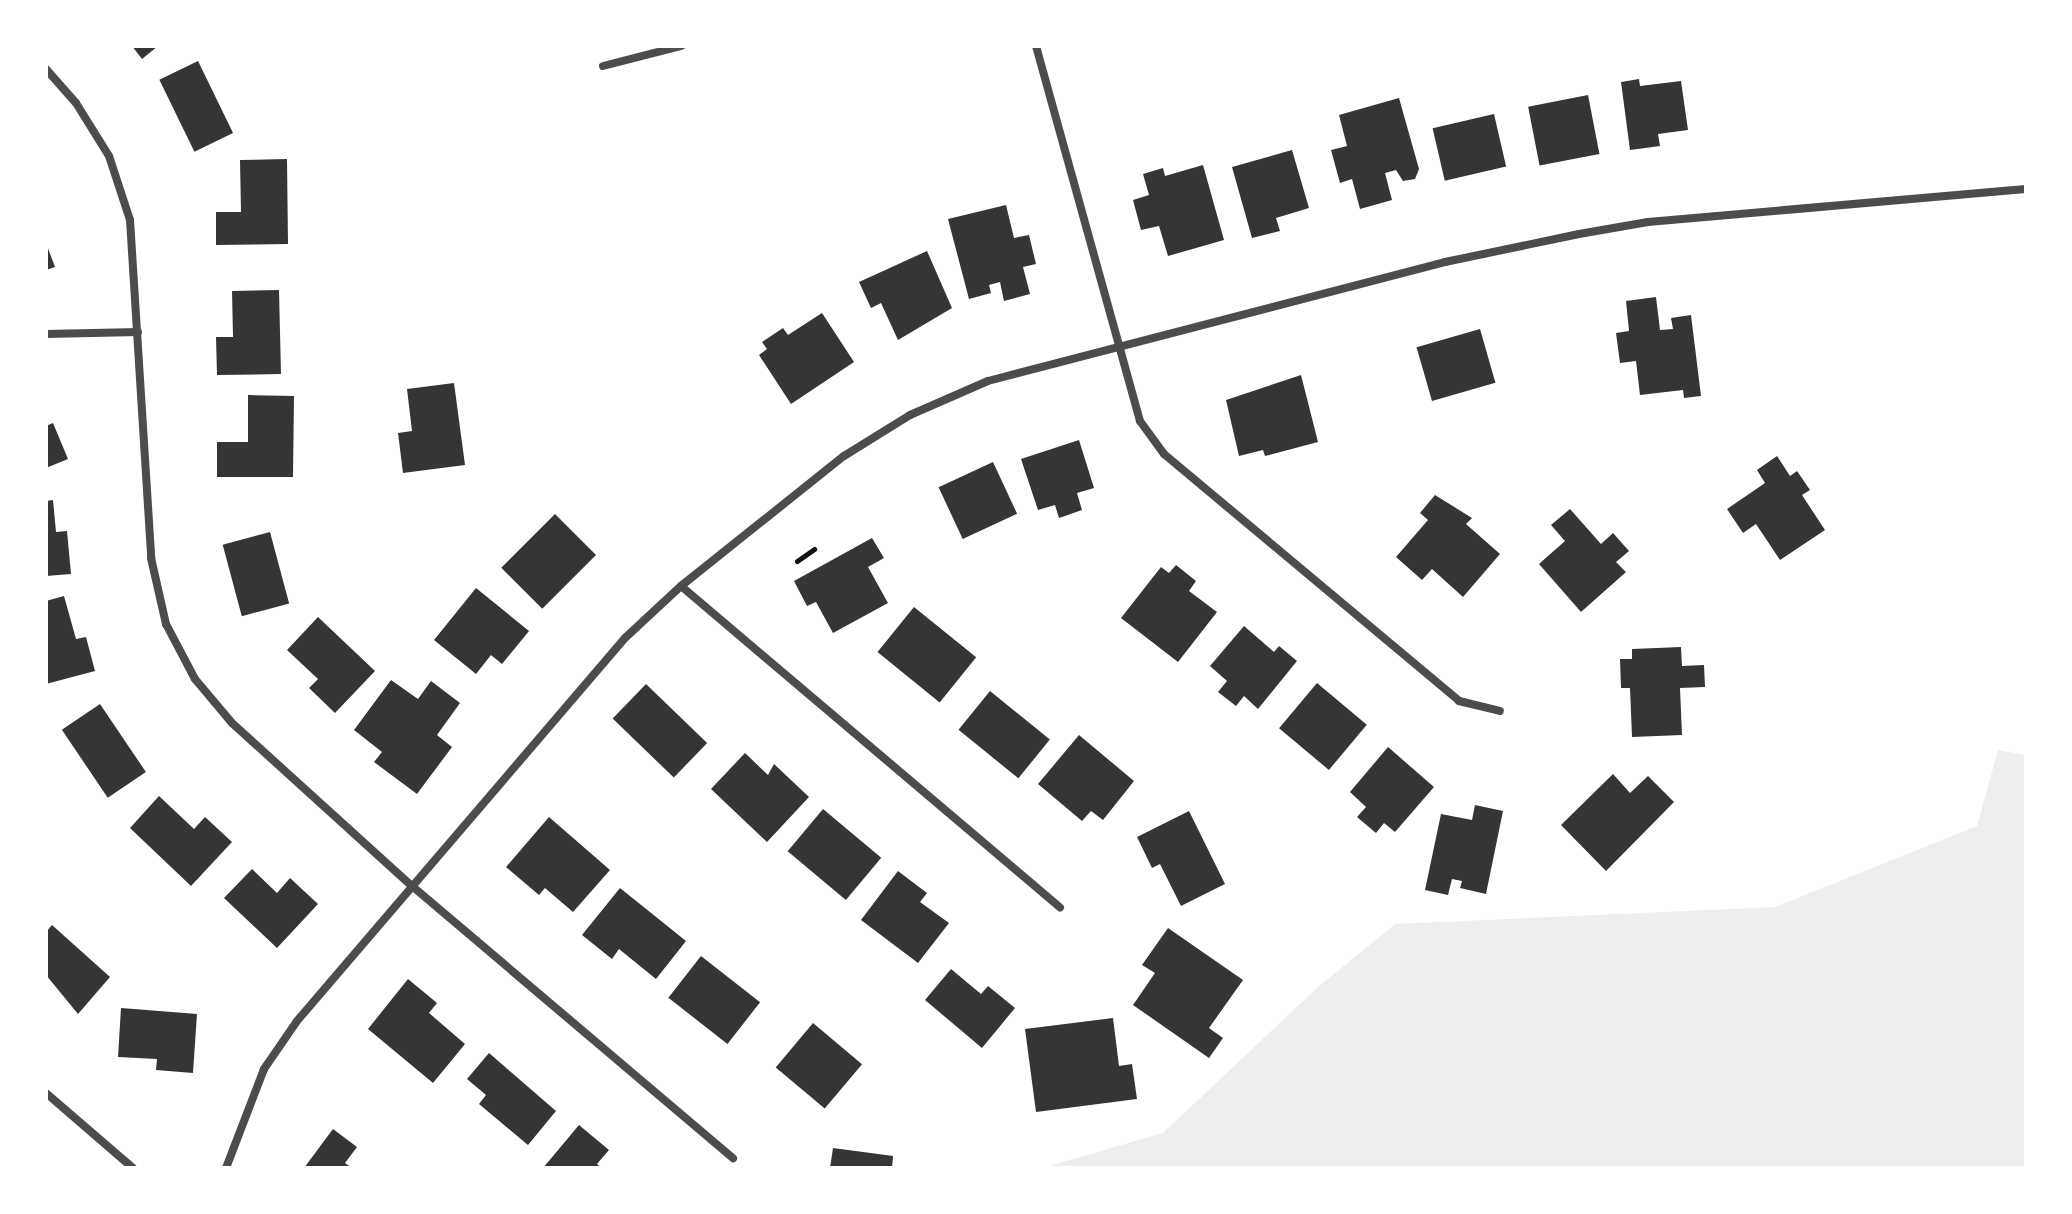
<!DOCTYPE html>
<style>
body{margin:0}
#map{position:relative;width:2072px;height:1214px;overflow:hidden;background:#fff;font-family:"Open Sans",sans-serif}
div>[style]{position:absolute}
.green>*{inset:0;background:#eee}
.building>*{inset:0;background:#353535;transform-origin:0 0}
.path>*{height:5px;margin:-2.5px;padding:0 2.5px;transform-origin:2.5px;border-radius:2.5px;background:#111}
.minor>*{height:8px;margin:-4px;padding:0 4px;transform-origin:4px;border-radius:4px;background:#4c4c4c}
span{translate:-50% -50%;white-space:nowrap;text-align:center;line-height:1.15;-webkit-text-stroke:8px #fff;paint-order:stroke}
.frame{position:absolute;inset:0;border:48px solid #fff;pointer-events:none}
</style>
<div id="map">
<div class="green">
<div style="clip-path:polygon(1998px 750px,2026px 755px,2026px 1168px,1042px 1168px,1163px 1133px,1317px 988px,1395px 924px,1775px 907px,1977px 826px)"></div>
</div>
<div class="building">
<div style="clip-path:polygon(132px 46px,158px 46px,142px 59px)"></div>
<div style="left:198px;top:61px;width:80px;height:43px;rotate:64deg"></div>
<div style="clip-path:polygon(1639px 79px,1640px 86px,1681px 81px,1688px 130px,1658px 134px,1660px 146px,1630px 150px,1621px 82px)"></div>
<div style="left:1588px;top:95px;width:60px;height:61px;rotate:79deg"></div>
<div style="clip-path:polygon(1399px 98px,1419px 169px,1415px 179px,1403px 181px,1396px 170px,1385px 173px,1392px 200px,1360px 209px,1352px 179px,1340px 183px,1331px 150px,1347px 146px,1339px 115px)"></div>
<div style="left:1494px;top:114px;width:54px;height:63px;rotate:77deg"></div>
<div style="clip-path:polygon(1292px 150px,1309px 208px,1276px 218px,1280px 231px,1252px 238px,1232px 167px)"></div>
<div style="clip-path:polygon(287px 159px,288px 244px,216px 245px,216px 212px,241px 212px,240px 160px)"></div>
<div style="clip-path:polygon(1203px 165px,1224px 240px,1168px 256px,1159px 226px,1141px 230px,1133px 200px,1149px 195px,1143px 174px,1163px 168px,1165px 176px)"></div>
<div style="clip-path:polygon(1006px 205px,1014px 238px,1029px 235px,1036px 264px,1023px 267px,1030px 294px,1004px 301px,1000px 282px,989px 285px,991px 293px,969px 299px,948px 219px)"></div>
<div style="clip-path:polygon(46px 243px,55px 267px,46px 270px)"></div>
<div style="clip-path:polygon(927px 251px,952px 308px,898px 340px,881px 303px,871px 308px,859px 282px)"></div>
<div style="clip-path:polygon(279px 290px,281px 374px,217px 375px,216px 337px,233px 337px,232px 291px)"></div>
<div style="clip-path:polygon(1656px 297px,1660px 330px,1673px 329px,1671px 318px,1691px 315px,1701px 396px,1684px 398px,1683px 390px,1640px 395px,1636px 361px,1620px 363px,1616px 333px,1629px 331px,1626px 301px)"></div>
<div style="clip-path:polygon(822px 313px,854px 362px,791px 404px,759px 355px,767px 349px,762px 342px,783px 328px,788px 335px)"></div>
<div style="left:1480px;top:329px;width:56px;height:66px;rotate:74deg"></div>
<div style="clip-path:polygon(1301px 375px,1318px 442px,1265px 456px,1263px 450px,1239px 456px,1226px 400px)"></div>
<div style="clip-path:polygon(454px 383px,465px 465px,403px 473px,398px 433px,412px 431px,407px 389px)"></div>
<div style="clip-path:polygon(248px 395px,294px 396px,293px 477px,217px 477px,217px 442px,248px 442px)"></div>
<div style="clip-path:polygon(53px 423px,68px 459px,46px 468px,46px 426px)"></div>
<div style="clip-path:polygon(1079px 440px,1094px 488px,1077px 493px,1082px 510px,1059px 518px,1055px 505px,1038px 510px,1021px 459px)"></div>
<div style="clip-path:polygon(1777px 456px,1790px 476px,1797px 471px,1810px 490px,1802px 495px,1825px 530px,1780px 560px,1756px 524px,1743px 533px,1727px 509px,1765px 483px,1757px 470px)"></div>
<div style="left:993px;top:462px;width:57px;height:60px;rotate:65deg"></div>
<div style="clip-path:polygon(1435px 495px,1472px 518px,1466px 524px,1500px 554px,1463px 597px,1432px 569px,1422px 580px,1396px 557px,1428px 520px,1420px 513px)"></div>
<div style="clip-path:polygon(53px 500px,56px 532px,67px 531px,71px 574px,46px 576px,46px 501px)"></div>
<div style="clip-path:polygon(1570px 509px,1601px 544px,1613px 533px,1629px 551px,1616px 562px,1626px 572px,1581px 612px,1539px 564px,1565px 541px,1551px 525px)"></div>
<div style="left:555px;top:514px;width:58px;height:76px;rotate:45deg"></div>
<div style="left:270px;top:532px;width:74px;height:49px;rotate:75deg"></div>
<div style="clip-path:polygon(872px 538px,884px 558px,868px 567px,888px 603px,833px 633px,816px 602px,807px 606px,794px 581px)"></div>
<div style="clip-path:polygon(1176px 565px,1196px 581px,1189px 591px,1217px 612px,1178px 662px,1121px 618px,1161px 567px,1169px 573px)"></div>
<div style="clip-path:polygon(476px 588px,529px 631px,502px 664px,491px 655px,476px 674px,434px 640px)"></div>
<div style="clip-path:polygon(64px 596px,76px 639px,86px 637px,95px 671px,46px 684px,46px 601px)"></div>
<div style="left:914px;top:607px;width:80px;height:58px;rotate:39deg"></div>
<div style="clip-path:polygon(318px 617px,375px 671px,335px 713px,309px 688px,318px 679px,287px 650px)"></div>
<div style="clip-path:polygon(1244px 626px,1274px 652px,1279px 646px,1297px 661px,1258px 709px,1244px 696px,1236px 706px,1218px 692px,1227px 681px,1210px 666px)"></div>
<div style="clip-path:polygon(1681px 647px,1682px 666px,1704px 665px,1705px 687px,1680px 688px,1682px 735px,1632px 737px,1630px 688px,1621px 688px,1620px 659px,1632px 659px,1632px 649px)"></div>
<div style="clip-path:polygon(391px 680px,418px 699px,431px 681px,460px 703px,437px 735px,452px 747px,417px 794px,374px 762px,382px 752px,354px 730px)"></div>
<div style="left:1317px;top:683px;width:65px;height:59px;rotate:40deg"></div>
<div style="left:646px;top:684px;width:85px;height:48px;rotate:44deg"></div>
<div style="left:990px;top:691px;width:77px;height:50px;rotate:39deg"></div>
<div style="left:100px;top:704px;width:82px;height:46px;rotate:56deg"></div>
<div style="clip-path:polygon(1079px 735px,1134px 781px,1103px 820px,1091px 811px,1082px 821px,1038px 784px)"></div>
<div style="clip-path:polygon(1388px 747px,1434px 787px,1395px 832px,1384px 823px,1376px 833px,1357px 817px,1366px 807px,1350px 792px)"></div>
<div style="clip-path:polygon(745px 753px,768px 775px,774px 764px,809px 797px,767px 842px,711px 789px)"></div>
<div style="clip-path:polygon(1613px 774px,1630px 793px,1648px 776px,1674px 802px,1606px 871px,1561px 825px)"></div>
<div style="clip-path:polygon(159px 796px,194px 829px,205px 817px,232px 842px,191px 886px,130px 828px)"></div>
<div style="clip-path:polygon(1475px 805px,1503px 811px,1486px 894px,1460px 888px,1462px 881px,1452px 879px,1448px 895px,1425px 890px,1441px 814px,1472px 820px)"></div>
<div style="left:823px;top:809px;width:76px;height:55px;rotate:40deg"></div>
<div style="clip-path:polygon(1189px 811px,1225px 884px,1181px 906px,1160px 864px,1152px 868px,1137px 837px)"></div>
<div style="clip-path:polygon(549px 817px,610px 870px,573px 912px,545px 888px,539px 895px,506px 867px)"></div>
<div style="clip-path:polygon(252px 869px,277px 893px,290px 878px,318px 904px,277px 948px,224px 898px)"></div>
<div style="clip-path:polygon(898px 871px,927px 893px,920px 902px,949px 923px,918px 963px,861px 920px)"></div>
<div style="clip-path:polygon(620px 888px,686px 941px,656px 979px,619px 949px,612px 959px,582px 935px)"></div>
<div style="clip-path:polygon(52px 925px,110px 977px,78px 1014px,46px 975px,46px 932px)"></div>
<div style="clip-path:polygon(1168px 928px,1243px 980px,1209px 1028px,1223px 1038px,1209px 1058px,1133px 1005px,1155px 973px,1142px 965px)"></div>
<div style="left:701px;top:956px;width:75px;height:53px;rotate:38deg"></div>
<div style="clip-path:polygon(951px 969px,981px 994px,988px 986px,1015px 1008px,982px 1048px,925px 1000px)"></div>
<div style="clip-path:polygon(408px 979px,437px 1003px,429px 1013px,465px 1044px,433px 1083px,368px 1029px)"></div>
<div style="clip-path:polygon(121px 1008px,197px 1014px,193px 1073px,156px 1070px,157px 1059px,118px 1057px)"></div>
<div style="clip-path:polygon(1113px 1018px,1119px 1066px,1132px 1064px,1137px 1099px,1036px 1112px,1025px 1029px)"></div>
<div style="left:813px;top:1023px;width:64px;height:58px;rotate:40deg"></div>
<div style="clip-path:polygon(489px 1053px,556px 1111px,528px 1145px,479px 1104px,486px 1095px,467px 1079px)"></div>
<div style="clip-path:polygon(579px 1125px,609px 1150px,597px 1164px,601px 1168px,543px 1168px)"></div>
<div style="clip-path:polygon(333px 1129px,357px 1147px,345px 1163px,352px 1168px,304px 1168px)"></div>
<div style="clip-path:polygon(833px 1148px,893px 1156px,892px 1168px,830px 1168px)"></div>
</div>
<div class="path">
<div style="left:797px;top:561px;width:21px;rotate:-35deg"></div>
</div>
<div class="minor">
<div style="left:1036px;top:46px;width:389px;rotate:74.5deg"></div>
<div style="left:1140px;top:421px;width:41px;rotate:54deg"></div>
<div style="left:1164px;top:454px;width:385px;rotate:39.9deg"></div>
<div style="left:1459px;top:701px;width:42px;rotate:13.7deg"></div>
<div style="left:603px;top:66px;width:81px;rotate:-14.4deg"></div>
<div style="left:46px;top:69px;width:45px;rotate:48.6deg"></div>
<div style="left:76px;top:103px;width:62px;rotate:58.1deg"></div>
<div style="left:109px;top:156px;width:67px;rotate:71.8deg"></div>
<div style="left:130px;top:220px;width:339px;rotate:86.4deg"></div>
<div style="left:151px;top:558px;width:68px;rotate:77.2deg"></div>
<div style="left:166px;top:624px;width:62px;rotate:62.2deg"></div>
<div style="left:195px;top:679px;width:57px;rotate:49.9deg"></div>
<div style="left:232px;top:723px;width:243px;rotate:42.2deg"></div>
<div style="left:412px;top:886px;width:421px;rotate:40.3deg"></div>
<div style="left:46px;top:334px;width:92px;rotate:-1.2deg"></div>
<div style="left:681px;top:586px;width:497px;rotate:40.3deg"></div>
<div style="left:46px;top:1093px;width:115px;rotate:40.8deg"></div>
<div style="left:226px;top:1168px;width:106px;rotate:-69deg"></div>
<div style="left:264px;top:1069px;width:58px;rotate:-55.5deg"></div>
<div style="left:297px;top:1021px;width:504px;rotate:-49.42deg"></div>
<div style="left:625px;top:638px;width:76px;rotate:-42.9deg"></div>
<div style="left:681px;top:586px;width:208px;rotate:-38.6deg"></div>
<div style="left:844px;top:456px;width:78px;rotate:-31.8deg"></div>
<div style="left:910px;top:415px;width:85px;rotate:-23.6deg"></div>
<div style="left:988px;top:381px;width:472px;rotate:-14.6deg"></div>
<div style="left:1445px;top:262px;width:137px;rotate:-11.8deg"></div>
<div style="left:1579px;top:234px;width:70px;rotate:-9.9deg"></div>
<div style="left:1648px;top:222px;width:379px;rotate:-5deg"></div>
</div>
<div class="frame"></div>
</div>
